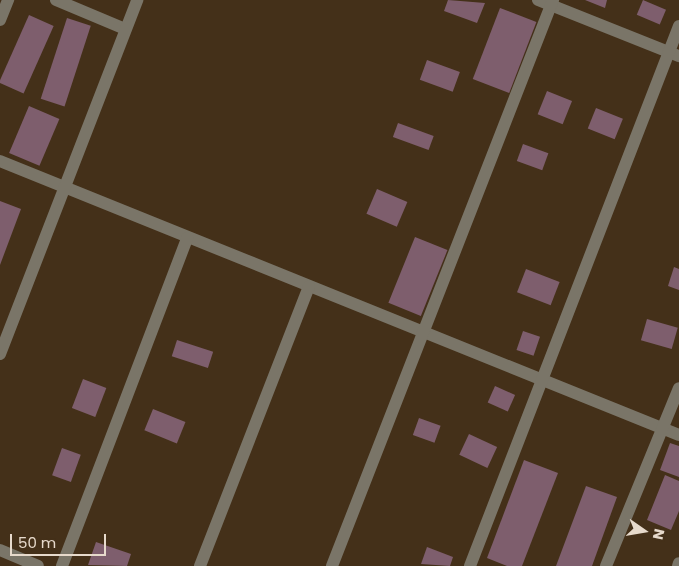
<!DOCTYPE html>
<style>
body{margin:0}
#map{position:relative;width:679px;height:566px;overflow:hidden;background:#443019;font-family:Poppins,sans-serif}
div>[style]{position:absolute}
.building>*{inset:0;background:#7e5e6d;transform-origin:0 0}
.minor>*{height:12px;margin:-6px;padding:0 6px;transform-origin:6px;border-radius:6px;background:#7a7568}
span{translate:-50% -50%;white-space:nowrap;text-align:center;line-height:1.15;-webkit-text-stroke:4px #443019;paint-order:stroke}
.north{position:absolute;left:619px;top:506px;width:50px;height:50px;-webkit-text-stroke:4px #443019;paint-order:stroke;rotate:103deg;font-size:14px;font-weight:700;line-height:20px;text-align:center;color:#e7dacc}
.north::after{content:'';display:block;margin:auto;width:18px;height:22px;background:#e7dacc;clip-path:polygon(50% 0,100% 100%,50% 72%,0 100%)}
.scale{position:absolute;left:10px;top:534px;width:96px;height:22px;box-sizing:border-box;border:2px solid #e7dacc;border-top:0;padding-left:6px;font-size:15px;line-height:18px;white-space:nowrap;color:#e7dacc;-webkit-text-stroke:4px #443019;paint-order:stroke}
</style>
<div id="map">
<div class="building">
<div style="clip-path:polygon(448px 0,485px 3px,477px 23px,444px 11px)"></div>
<div style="clip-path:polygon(585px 0,607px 0,605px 8px)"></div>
<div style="left:643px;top:0;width:25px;height:16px;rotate:23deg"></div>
<div style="left:500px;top:8px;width:39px;height:76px;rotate:21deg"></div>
<div style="left:29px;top:15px;width:27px;height:74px;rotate:24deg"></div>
<div style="left:67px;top:18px;width:25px;height:85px;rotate:18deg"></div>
<div style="left:427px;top:60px;width:35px;height:21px;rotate:20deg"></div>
<div style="left:547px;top:91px;width:27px;height:25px;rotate:22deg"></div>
<div style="left:29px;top:106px;width:33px;height:51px;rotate:23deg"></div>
<div style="left:596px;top:108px;width:29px;height:22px;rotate:22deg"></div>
<div style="left:398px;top:123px;width:38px;height:15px;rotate:20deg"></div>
<div style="left:523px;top:144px;width:27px;height:18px;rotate:20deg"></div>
<div style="left:377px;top:189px;width:33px;height:27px;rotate:23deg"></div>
<div style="clip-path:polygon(0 201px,21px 209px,0 265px)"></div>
<div style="left:415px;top:237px;width:35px;height:71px;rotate:22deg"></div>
<div style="clip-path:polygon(674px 267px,679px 269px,679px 290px,668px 286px)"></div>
<div style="left:526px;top:269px;width:36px;height:25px;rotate:21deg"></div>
<div style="left:647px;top:319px;width:32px;height:22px;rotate:16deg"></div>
<div style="left:523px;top:331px;width:18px;height:20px;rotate:19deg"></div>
<div style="left:177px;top:340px;width:38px;height:17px;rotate:18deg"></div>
<div style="left:83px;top:379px;width:25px;height:31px;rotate:21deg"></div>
<div style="left:495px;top:386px;width:22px;height:18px;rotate:24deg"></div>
<div style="left:153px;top:409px;width:35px;height:23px;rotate:22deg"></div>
<div style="left:419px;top:418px;width:23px;height:18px;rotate:20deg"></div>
<div style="left:469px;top:434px;width:31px;height:23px;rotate:25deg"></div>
<div style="clip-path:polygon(670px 443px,679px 446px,679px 477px,660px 470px)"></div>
<div style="left:62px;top:448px;width:20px;height:29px;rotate:20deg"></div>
<div style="clip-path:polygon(524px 460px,558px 473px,522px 566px,507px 566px,487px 558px)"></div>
<div style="clip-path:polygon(665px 475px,679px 481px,679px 511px,671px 530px,647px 520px)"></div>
<div style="clip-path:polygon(586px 486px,617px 497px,592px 566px,556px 566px)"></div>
<div style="clip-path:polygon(96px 542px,131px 554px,127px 566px,88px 565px)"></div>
<div style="clip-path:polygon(427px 547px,453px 557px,450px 566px,421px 564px)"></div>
</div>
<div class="minor">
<div style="left:56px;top:0;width:75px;rotate:22.8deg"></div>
<div style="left:538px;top:0;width:152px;rotate:21.7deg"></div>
<div style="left:0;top:20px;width:22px;rotate:-68deg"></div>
<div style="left:0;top:161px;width:732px;rotate:21.98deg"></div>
<div style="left:0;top:354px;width:380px;rotate:-68.8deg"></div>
<div style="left:0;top:550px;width:41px;rotate:22.8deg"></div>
<div style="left:62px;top:566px;width:351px;rotate:-69.1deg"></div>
<div style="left:200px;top:566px;width:300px;rotate:-68.7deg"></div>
<div style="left:332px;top:566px;width:608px;rotate:-68.67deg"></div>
<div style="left:470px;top:566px;width:579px;rotate:-68.84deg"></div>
<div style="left:606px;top:566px;width:192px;rotate:-67.7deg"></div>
<div style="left:678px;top:566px;width:3px;rotate:-72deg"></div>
</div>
<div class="north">N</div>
<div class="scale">50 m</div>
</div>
